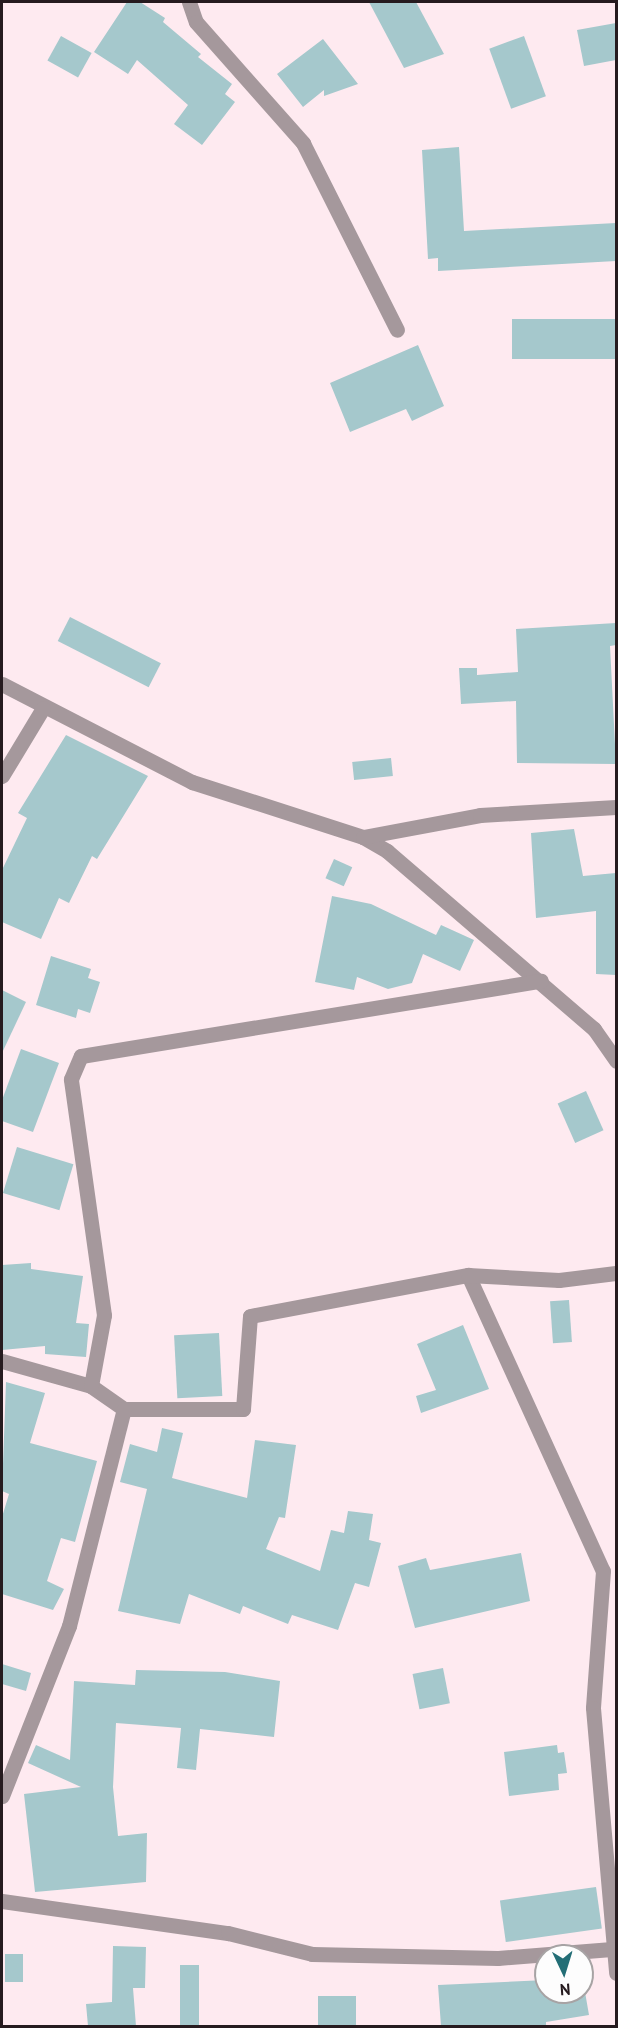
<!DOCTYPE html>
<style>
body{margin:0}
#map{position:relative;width:618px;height:2028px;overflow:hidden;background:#feeaf0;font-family:"PT Sans",sans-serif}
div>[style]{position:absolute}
.building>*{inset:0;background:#a5c8cc;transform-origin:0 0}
.street>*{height:15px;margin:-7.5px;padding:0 7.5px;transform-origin:7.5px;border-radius:7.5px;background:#a5989c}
span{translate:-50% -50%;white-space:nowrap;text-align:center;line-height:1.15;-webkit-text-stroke:5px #fdfdfd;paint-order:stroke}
.frame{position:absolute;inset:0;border:3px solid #261b1f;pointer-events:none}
.north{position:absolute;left:534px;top:1944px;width:60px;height:60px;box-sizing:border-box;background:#fdfdfd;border:2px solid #a7a3a4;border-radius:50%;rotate:176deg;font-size:16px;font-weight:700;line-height:24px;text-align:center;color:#261b1f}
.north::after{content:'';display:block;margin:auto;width:21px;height:27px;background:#236e76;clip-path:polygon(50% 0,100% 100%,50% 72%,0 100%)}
</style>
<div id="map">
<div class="building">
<div style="clip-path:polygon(127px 2px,140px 2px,165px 18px,163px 22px,201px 54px,198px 57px,232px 84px,225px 94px,235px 102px,202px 145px,174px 124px,188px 105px,137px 60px,128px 74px,94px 52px)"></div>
<div style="clip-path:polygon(369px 2px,416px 2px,444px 54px,404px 68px)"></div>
<div style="clip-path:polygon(616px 23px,616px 60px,584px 66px,577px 30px)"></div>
<div style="left:61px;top:36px;width:35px;height:28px;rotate:29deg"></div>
<div style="left:524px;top:36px;width:64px;height:37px;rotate:70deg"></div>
<div style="clip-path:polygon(323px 39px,358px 84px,324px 96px,324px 90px,303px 107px,277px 74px)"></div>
<div style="clip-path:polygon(459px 147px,464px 231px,616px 223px,616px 261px,438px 271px,438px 258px,428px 259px,422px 150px)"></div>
<div style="left:616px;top:319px;width:40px;height:104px;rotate:90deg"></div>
<div style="clip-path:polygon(418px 345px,444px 406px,412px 421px,406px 409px,350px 432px,330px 383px)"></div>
<div style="left:70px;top:617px;width:102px;height:27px;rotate:27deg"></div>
<div style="clip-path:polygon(616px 623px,616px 645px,610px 646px,616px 764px,517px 763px,516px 701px,461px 704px,459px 668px,477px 668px,477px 675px,518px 672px,516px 629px)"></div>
<div style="clip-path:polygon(66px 735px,148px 776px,97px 859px,92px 856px,69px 903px,59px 898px,41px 939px,2px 922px,2px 870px,27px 818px,18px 813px)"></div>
<div style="left:391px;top:758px;width:18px;height:39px;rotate:84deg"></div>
<div style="clip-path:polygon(574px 829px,583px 876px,616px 873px,616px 975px,596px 974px,596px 911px,536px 918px,531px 833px)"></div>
<div style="left:334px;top:859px;width:20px;height:21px;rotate:24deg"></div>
<div style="clip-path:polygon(332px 896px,371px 904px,436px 935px,441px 925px,474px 940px,460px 971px,423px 954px,412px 983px,388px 989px,357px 977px,354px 990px,315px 982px)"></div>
<div style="clip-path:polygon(51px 956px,91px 969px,88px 978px,100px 982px,90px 1013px,78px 1009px,76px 1018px,36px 1005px)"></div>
<div style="clip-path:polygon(2px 990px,26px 1002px,2px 1053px)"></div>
<div style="clip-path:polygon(21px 1049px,59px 1063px,33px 1132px,2px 1121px,2px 1100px)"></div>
<div style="left:586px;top:1091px;width:43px;height:31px;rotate:66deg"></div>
<div style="left:17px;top:1147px;width:59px;height:48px;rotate:17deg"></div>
<div style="clip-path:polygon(31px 1263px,31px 1269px,83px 1276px,76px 1323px,89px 1324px,86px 1357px,45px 1354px,45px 1346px,2px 1350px,2px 1265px)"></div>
<div style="left:569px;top:1300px;width:42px;height:19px;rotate:86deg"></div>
<div style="clip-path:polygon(463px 1325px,489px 1389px,421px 1413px,416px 1396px,436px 1390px,417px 1344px)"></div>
<div style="left:219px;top:1333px;width:63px;height:45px;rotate:87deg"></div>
<div style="clip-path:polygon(6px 1382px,45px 1393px,30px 1443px,97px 1461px,75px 1542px,61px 1538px,47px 1581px,64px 1589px,53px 1610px,2px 1594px,2px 1517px,9px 1494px,2px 1491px)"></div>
<div style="clip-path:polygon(162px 1428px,183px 1433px,172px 1478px,247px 1498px,255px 1440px,296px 1445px,285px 1518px,279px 1517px,266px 1549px,320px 1571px,331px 1530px,344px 1533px,348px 1511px,373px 1514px,369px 1540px,381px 1543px,369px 1587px,355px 1583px,338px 1630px,292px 1615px,288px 1624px,243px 1606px,240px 1614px,189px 1594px,180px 1624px,118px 1611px,147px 1489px,120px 1482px,130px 1444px,157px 1452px)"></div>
<div style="clip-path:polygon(521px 1553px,530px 1601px,415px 1628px,398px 1566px,426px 1558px,430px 1570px)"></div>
<div style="clip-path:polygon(2px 1664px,31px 1673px,26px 1691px,2px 1684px)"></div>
<div style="left:443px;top:1668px;width:36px;height:31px;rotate:79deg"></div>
<div style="clip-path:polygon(136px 1670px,225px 1672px,280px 1681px,274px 1737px,200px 1729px,196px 1770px,177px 1768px,181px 1728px,116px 1723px,113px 1787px,118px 1836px,147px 1833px,146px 1882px,35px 1892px,24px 1794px,81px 1787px,28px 1763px,36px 1745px,70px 1760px,74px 1681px,135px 1685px)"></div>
<div style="clip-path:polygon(557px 1745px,558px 1753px,564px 1752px,567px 1773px,558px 1774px,559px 1790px,509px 1796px,504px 1752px)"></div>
<div style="left:596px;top:1887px;width:42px;height:97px;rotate:82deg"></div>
<div style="clip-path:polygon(113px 1946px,146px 1947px,145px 1988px,133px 1988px,136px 2026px,88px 2026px,86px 2004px,112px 2002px)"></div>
<div style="left:5px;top:1954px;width:18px;height:28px"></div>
<div style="left:180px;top:1965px;width:19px;height:61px"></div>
<div style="clip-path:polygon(546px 1980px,546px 1992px,585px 1992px,589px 2015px,546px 2022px,546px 2026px,441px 2026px,438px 1985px)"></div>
<div style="left:356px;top:1996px;width:30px;height:38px;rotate:90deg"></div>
</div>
<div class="street">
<div style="left:189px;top:2px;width:21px;rotate:71deg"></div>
<div style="left:196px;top:22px;width:162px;rotate:48.5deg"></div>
<div style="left:303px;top:143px;width:209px;rotate:63.3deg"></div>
<div style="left:2px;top:684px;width:214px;rotate:27.3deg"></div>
<div style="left:192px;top:782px;width:180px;rotate:17.8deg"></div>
<div style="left:363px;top:837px;width:28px;rotate:30deg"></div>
<div style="left:387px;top:851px;width:273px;rotate:40.7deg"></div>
<div style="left:594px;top:1029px;width:39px;rotate:55deg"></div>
<div style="left:2px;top:776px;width:79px;rotate:-58.9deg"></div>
<div style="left:363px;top:837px;width:119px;rotate:-10.6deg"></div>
<div style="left:480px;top:815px;width:136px;rotate:-3.4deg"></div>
<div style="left:468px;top:1275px;width:325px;rotate:65.5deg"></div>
<div style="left:603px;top:1571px;width:137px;rotate:94.2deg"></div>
<div style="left:593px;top:1708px;width:266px;rotate:85deg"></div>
<div style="left:2px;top:1361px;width:92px;rotate:15.7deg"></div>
<div style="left:91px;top:1386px;width:40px;rotate:34.9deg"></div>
<div style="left:124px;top:1409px;width:119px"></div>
<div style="left:243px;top:1409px;width:93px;rotate:-85.7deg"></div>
<div style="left:250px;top:1316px;width:222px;rotate:-10.7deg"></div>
<div style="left:468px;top:1275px;width:91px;rotate:3.1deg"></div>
<div style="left:559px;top:1280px;width:57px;rotate:-7deg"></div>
<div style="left:91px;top:1386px;width:72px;rotate:-79.6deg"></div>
<div style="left:104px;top:1315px;width:238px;rotate:-98deg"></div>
<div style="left:71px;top:1079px;width:25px;rotate:-67deg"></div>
<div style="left:81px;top:1056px;width:466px;rotate:-9.3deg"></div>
<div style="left:2px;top:1796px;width:183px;rotate:-68.5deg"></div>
<div style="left:69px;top:1626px;width:224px;rotate:-75.8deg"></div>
<div style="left:2px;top:1901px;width:228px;rotate:8.1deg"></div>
<div style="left:228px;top:1933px;width:87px;rotate:14deg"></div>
<div style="left:312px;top:1954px;width:186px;rotate:1.2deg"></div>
<div style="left:498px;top:1958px;width:114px;rotate:-4.5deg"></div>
</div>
<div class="frame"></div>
<div class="north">N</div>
</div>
